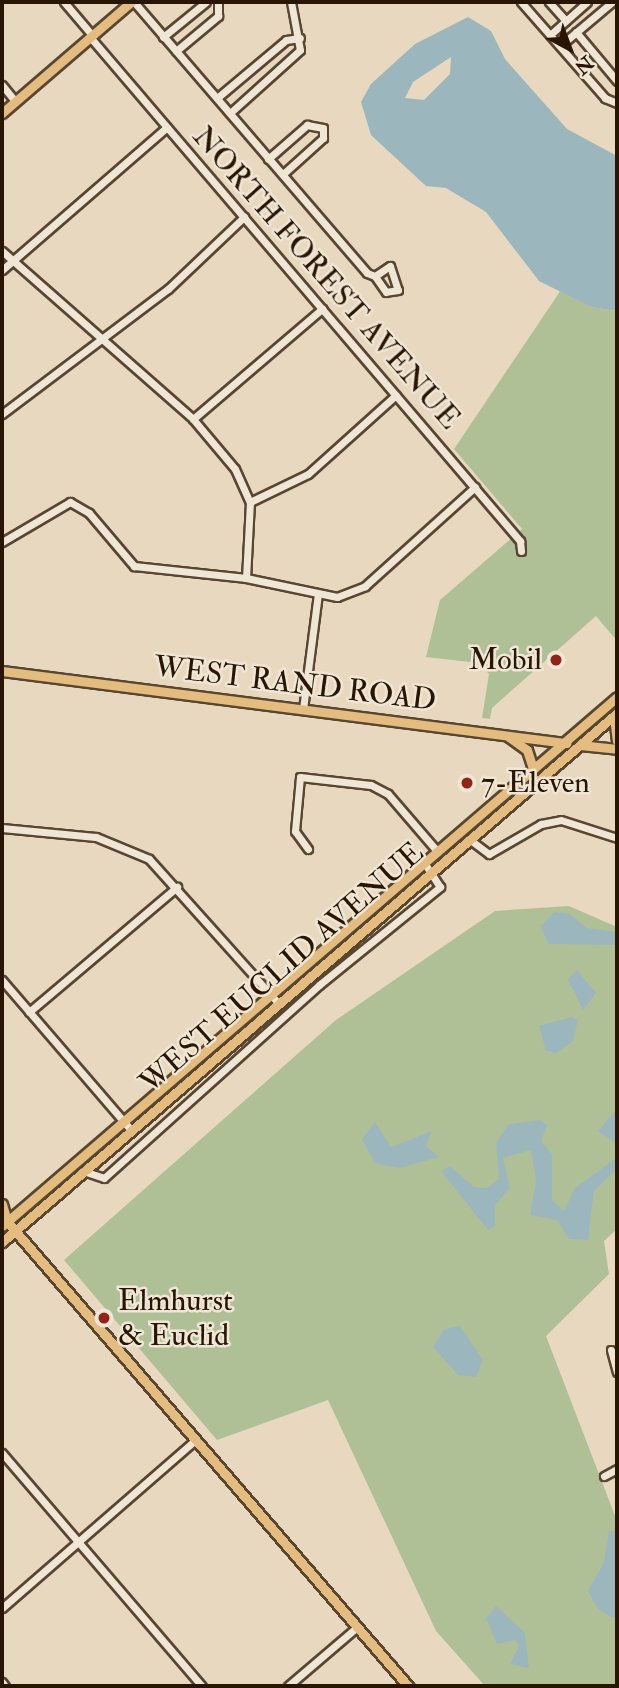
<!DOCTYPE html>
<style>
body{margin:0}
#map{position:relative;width:619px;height:1688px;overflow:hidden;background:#e7d8bf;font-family:"IM FELL Double Pica",serif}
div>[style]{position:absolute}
.green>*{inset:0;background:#b0c096}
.water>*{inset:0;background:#9bb7bd}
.roads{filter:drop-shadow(2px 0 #584631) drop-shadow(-2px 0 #584631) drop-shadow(0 2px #584631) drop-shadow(0 -2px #584631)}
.minor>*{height:7px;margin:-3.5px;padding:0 3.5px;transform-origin:3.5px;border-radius:3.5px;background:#efe6d5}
.major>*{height:9px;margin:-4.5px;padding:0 4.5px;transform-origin:4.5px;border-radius:4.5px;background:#e4bc80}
.dots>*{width:19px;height:19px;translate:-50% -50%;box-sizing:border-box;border:4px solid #efe6d5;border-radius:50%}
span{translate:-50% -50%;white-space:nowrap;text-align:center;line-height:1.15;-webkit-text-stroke:5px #efe6d5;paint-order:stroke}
.street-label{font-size:30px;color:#291602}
.poi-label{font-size:30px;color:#291602}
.right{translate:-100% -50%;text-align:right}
.left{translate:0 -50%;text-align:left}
.frame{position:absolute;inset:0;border:4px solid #291602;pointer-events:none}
.north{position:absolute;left:535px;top:14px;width:70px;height:70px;-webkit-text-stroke:5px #efe6d5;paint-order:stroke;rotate:139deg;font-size:19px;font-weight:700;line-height:28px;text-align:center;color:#291602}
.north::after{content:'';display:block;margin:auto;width:24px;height:32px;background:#291602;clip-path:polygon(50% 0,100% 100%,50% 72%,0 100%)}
</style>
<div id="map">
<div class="green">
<div style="clip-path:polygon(561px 290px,591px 307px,617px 311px,617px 641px,596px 616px,492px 708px,490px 719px,482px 718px,489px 674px,479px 663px,426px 657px,440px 600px,522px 529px,454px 449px)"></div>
<div style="clip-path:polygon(569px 906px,617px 927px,617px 1229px,604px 1241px,609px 1274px,546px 1336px,617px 1521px,617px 1686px,485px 1686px,436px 1631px,328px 1400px,217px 1440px,64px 1260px,336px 1020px,495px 911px)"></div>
</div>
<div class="water">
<div style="clip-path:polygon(evenodd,468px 17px,491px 31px,505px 59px,567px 129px,617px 156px,617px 311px,591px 307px,539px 281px,486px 212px,446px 188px,426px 186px,371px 135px,361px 102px,371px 84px,415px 44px,468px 17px,451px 57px,450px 74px,424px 100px,405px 98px,413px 82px,451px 57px)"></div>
<div style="clip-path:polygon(554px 912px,570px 914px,587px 928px,617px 932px,617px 945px,548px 944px,541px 926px)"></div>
<div style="clip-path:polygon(577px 970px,596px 993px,583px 1010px,568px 979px)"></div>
<div style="clip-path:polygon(571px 1017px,578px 1020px,573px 1041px,557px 1053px,546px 1051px,539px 1026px)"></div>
<div style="clip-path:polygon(617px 1109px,617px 1169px,594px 1191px,588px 1240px,569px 1239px,557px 1220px,530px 1215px,536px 1181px,531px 1150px,503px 1158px,510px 1188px,495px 1205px,495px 1226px,488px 1230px,441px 1171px,450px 1166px,474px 1187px,487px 1188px,499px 1179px,496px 1143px,509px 1124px,540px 1120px,547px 1125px,541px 1141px,552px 1154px,552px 1200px,564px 1211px,575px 1188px,616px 1158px,614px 1142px,598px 1131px)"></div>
<div style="clip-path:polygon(375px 1122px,391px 1147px,432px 1131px,426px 1146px,439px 1157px,399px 1168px,375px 1163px,362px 1139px)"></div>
<div style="clip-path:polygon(460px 1326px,483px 1360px,476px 1377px,458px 1375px,433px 1347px,444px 1329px)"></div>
<div style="clip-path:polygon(617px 1530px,617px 1616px,613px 1618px,598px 1609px,588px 1591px,604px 1562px,609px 1531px)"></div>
<div style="clip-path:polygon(496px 1606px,525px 1633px,529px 1668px,510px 1664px,519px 1646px,515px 1640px,497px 1644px,486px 1618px)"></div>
</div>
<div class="roads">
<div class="minor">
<div style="left:64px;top:2px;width:43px;rotate:49.7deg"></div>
<div style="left:134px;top:2px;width:357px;rotate:49.3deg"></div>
<div style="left:367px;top:273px;width:9px;rotate:21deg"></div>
<div style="left:375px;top:276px;width:18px;rotate:-34deg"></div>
<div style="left:390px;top:266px;width:25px;rotate:72deg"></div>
<div style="left:398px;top:290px;width:12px;rotate:171deg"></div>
<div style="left:386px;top:292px;width:19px;rotate:-125deg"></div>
<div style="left:521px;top:2px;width:128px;rotate:48.8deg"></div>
<div style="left:605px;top:98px;width:13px;rotate:23deg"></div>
<div style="left:549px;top:2px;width:25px;rotate:48deg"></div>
<div style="left:576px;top:32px;width:64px;rotate:50.1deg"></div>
<div style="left:551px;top:34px;width:48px;rotate:-41.6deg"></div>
<div style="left:90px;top:37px;width:663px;rotate:49.53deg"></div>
<div style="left:520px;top:541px;width:10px;rotate:84deg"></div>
<div style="left:163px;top:37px;width:55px;rotate:-39.1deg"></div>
<div style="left:561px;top:45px;width:67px;rotate:-40.1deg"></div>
<div style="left:176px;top:51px;width:55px;rotate:-39.8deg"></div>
<div style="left:218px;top:16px;width:14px;rotate:-90deg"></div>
<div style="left:2px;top:85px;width:21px;rotate:51deg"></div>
<div style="left:217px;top:98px;width:90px;rotate:-40deg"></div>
<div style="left:286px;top:40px;width:14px;rotate:-8deg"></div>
<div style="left:230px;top:113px;width:94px;rotate:-42deg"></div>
<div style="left:300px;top:50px;width:49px;rotate:-100.6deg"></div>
<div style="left:268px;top:159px;width:52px;rotate:-41.1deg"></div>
<div style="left:307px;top:125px;width:16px;rotate:11deg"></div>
<div style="left:323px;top:128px;width:10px;rotate:90deg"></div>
<div style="left:323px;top:138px;width:54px;rotate:138deg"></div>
<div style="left:2px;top:251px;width:254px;rotate:41.3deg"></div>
<div style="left:193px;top:419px;width:65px;rotate:50deg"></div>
<div style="left:235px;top:469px;width:36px;rotate:66deg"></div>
<div style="left:250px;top:502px;width:76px;rotate:93deg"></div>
<div style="left:2px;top:270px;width:218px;rotate:-40.9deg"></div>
<div style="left:2px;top:414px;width:208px;rotate:-37deg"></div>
<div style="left:168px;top:289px;width:105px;rotate:-43.5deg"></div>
<div style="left:193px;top:419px;width:170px;rotate:-40.5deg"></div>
<div style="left:250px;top:502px;width:64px;rotate:-25.8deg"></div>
<div style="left:308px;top:474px;width:118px;rotate:-41.9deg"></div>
<div style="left:2px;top:542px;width:79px;rotate:-30.5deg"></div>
<div style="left:70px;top:502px;width:22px;rotate:30deg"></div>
<div style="left:89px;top:513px;width:70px;rotate:49.7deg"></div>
<div style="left:134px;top:566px;width:113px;rotate:6.1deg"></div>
<div style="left:246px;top:578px;width:93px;rotate:11.8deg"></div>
<div style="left:337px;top:597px;width:30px;rotate:-21deg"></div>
<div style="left:365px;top:586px;width:148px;rotate:-42deg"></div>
<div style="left:303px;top:709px;width:116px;rotate:-82.6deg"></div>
<div style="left:2px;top:828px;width:94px;rotate:5.5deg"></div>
<div style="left:96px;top:837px;width:57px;rotate:22.5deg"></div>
<div style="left:149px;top:859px;width:195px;rotate:48.1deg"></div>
<div style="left:469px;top:839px;width:25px;rotate:37deg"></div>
<div style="left:489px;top:854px;width:60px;rotate:-30deg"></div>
<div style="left:541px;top:824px;width:20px;rotate:-11deg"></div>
<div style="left:561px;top:820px;width:59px;rotate:17.8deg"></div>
<div style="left:308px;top:849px;width:22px;rotate:-126deg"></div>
<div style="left:295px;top:831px;width:54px;rotate:-84.7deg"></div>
<div style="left:300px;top:777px;width:71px;rotate:6.4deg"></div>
<div style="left:371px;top:785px;width:19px;rotate:28deg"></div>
<div style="left:388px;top:794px;width:75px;rotate:49.3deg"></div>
<div style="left:2px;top:980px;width:198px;rotate:49.3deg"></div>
<div style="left:29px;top:1012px;width:194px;rotate:-40.2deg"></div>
<div style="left:83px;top:1171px;width:22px;rotate:18deg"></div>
<div style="left:104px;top:1178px;width:289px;rotate:-41.9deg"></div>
<div style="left:319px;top:985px;width:156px;rotate:-39deg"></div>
<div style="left:440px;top:887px;width:30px;rotate:-123deg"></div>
<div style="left:611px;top:1350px;width:23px;rotate:75deg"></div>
<div style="left:2px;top:1453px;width:307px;rotate:49.4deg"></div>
<div style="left:604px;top:1476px;width:15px;rotate:-28deg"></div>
<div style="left:2px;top:1608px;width:256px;rotate:-41deg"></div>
<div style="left:2px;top:1682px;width:5px;rotate:53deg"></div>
<div style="left:288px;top:1686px;width:91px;rotate:-40.5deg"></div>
</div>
<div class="major">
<div style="left:2px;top:113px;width:170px;rotate:-40.7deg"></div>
<div style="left:2px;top:671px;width:569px;rotate:7.28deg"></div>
<div style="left:614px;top:717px;width:24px;rotate:83deg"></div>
<div style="left:509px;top:737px;width:22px;rotate:36deg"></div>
<div style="left:527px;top:750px;width:20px;rotate:72deg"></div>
<div style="left:580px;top:745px;width:37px;rotate:6deg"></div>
<div style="left:2px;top:1204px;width:18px;rotate:74deg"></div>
<div style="left:2px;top:1226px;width:811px;rotate:-40.7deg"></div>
<div style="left:11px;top:1226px;width:608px;rotate:49.2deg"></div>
<div style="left:2px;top:1242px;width:811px;rotate:-40.7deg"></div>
</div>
</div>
<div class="dots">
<div style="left:556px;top:660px;background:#8f2418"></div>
<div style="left:467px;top:783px;background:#8f2418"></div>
<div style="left:104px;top:1318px;background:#8f2418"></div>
</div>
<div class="street-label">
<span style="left:326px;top:278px;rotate:49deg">NORTH FOREST AVENUE</span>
<span style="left:295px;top:684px;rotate:7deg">WEST RAND ROAD</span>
<span style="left:282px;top:968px;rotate:-41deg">WEST EUCLID AVENUE</span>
</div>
<div class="poi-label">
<span class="right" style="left:542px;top:660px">Mobil</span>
<span class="left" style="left:481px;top:783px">7-Eleven</span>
<span class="left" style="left:118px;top:1318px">Elmhurst<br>&amp; Euclid</span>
</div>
<div class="frame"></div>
<div class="north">N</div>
</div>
